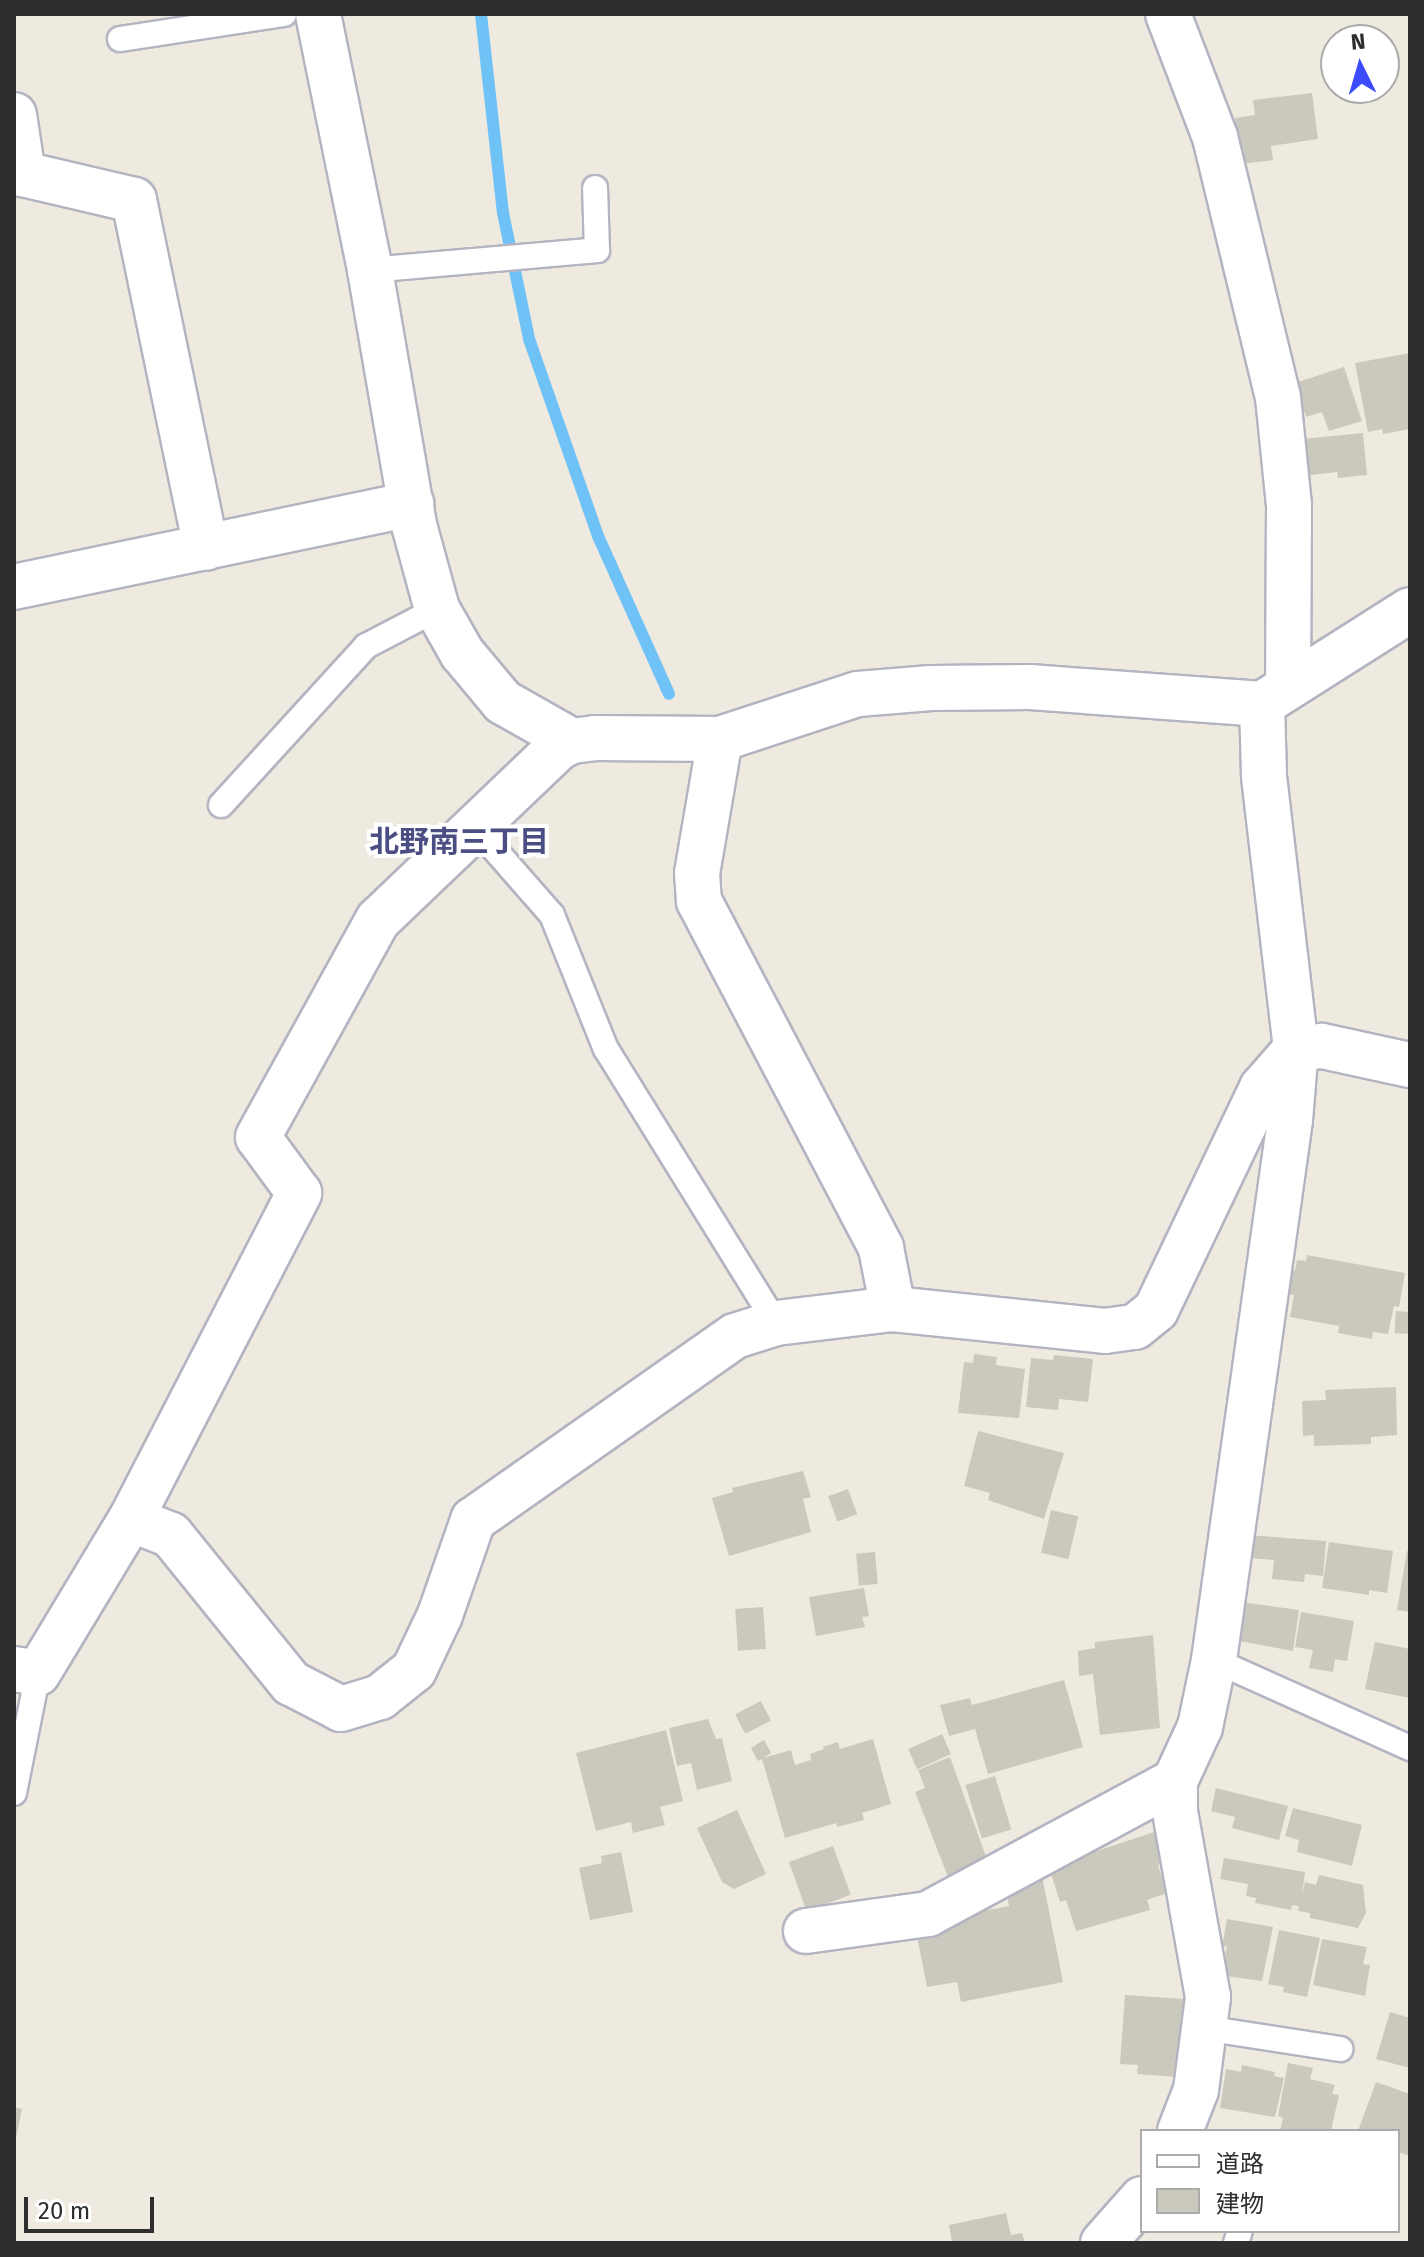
<!DOCTYPE html>
<meta charset="utf-8">
<style>
body{margin:0}
#map{position:relative;width:1424px;height:2257px;overflow:hidden;background:#efeae0;font-family:"Fira Sans","Noto Sans JP",sans-serif}
div>[style]{position:absolute}
.stream>*{height:12px;margin:-6px;padding:0 6px;transform-origin:6px;border-radius:6px;background:#6fc2f5}
.building>*{inset:0;background:#cbc8be;transform-origin:0 0}
.roads{filter:drop-shadow(2px 0 #b4b4c1) drop-shadow(-2px 0 #b4b4c1) drop-shadow(0 2px #b4b4c1) drop-shadow(0 -2px #b4b4c1)}
.service>*{height:24px;margin:-12px;padding:0 12px;transform-origin:12px;border-radius:12px;background:#fff}
.minor>*{height:44px;margin:-22px;padding:0 22px;transform-origin:22px;border-radius:22px;background:#fff}
span{translate:-50% -50%;white-space:nowrap;text-align:center;line-height:1.15;-webkit-text-stroke:8px #fff;paint-order:stroke}
.neighbourhood-label{font-size:30px;color:#4b4e82;font-weight:700}
.frame{position:absolute;inset:0;border:16px solid #2e2e2e;pointer-events:none}
.legend{position:absolute;left:1140px;top:2129px;width:260px;height:104px;box-sizing:border-box;background:#fff;border:2px solid #ababab;margin:0;padding:10px 14px;list-style:none;font-size:24px;color:#2e2e2e}
.legend li{display:flex;align-items:center;gap:16px;height:40px}
.legend b{width:40px;border:2px solid #ababab}
.north{position:absolute;left:1320px;top:24px;width:80px;height:80px;box-sizing:border-box;background:#fff;border:2px solid #ababab;border-radius:50%;rotate:355deg;font-size:22px;font-weight:700;line-height:32px;text-align:center;color:#2e2e2e}
.north::after{content:'';display:block;margin:auto;width:28px;height:36px;background:#3d4bff;clip-path:polygon(50% 0,100% 100%,50% 72%,0 100%)}
.scale{position:absolute;left:24px;top:2197px;width:130px;height:36px;box-sizing:border-box;border:4px solid #2e2e2e;border-top:0;padding-left:10px;font-size:24px;line-height:28px;white-space:nowrap;color:#2e2e2e;-webkit-text-stroke:6px #fff;paint-order:stroke}
</style>
<div id="map">
<div class="stream">
<div style="left:481px;top:14px;width:200px;rotate:83.7deg"></div>
<div style="left:503px;top:213px;width:129px;rotate:78.3deg"></div>
<div style="left:529px;top:339px;width:209px;rotate:70.7deg"></div>
<div style="left:598px;top:536px;width:173px;rotate:65.8deg"></div>
</div>
<div class="building">
<div style="clip-path:polygon(1312px 93px,1318px 139px,1271px 146px,1273px 160px,1241px 164px,1235px 118px,1255px 115px,1253px 100px)"></div>
<div style="clip-path:polygon(1410px 353px,1410px 429px,1383px 434px,1382px 429px,1368px 432px,1355px 363px)"></div>
<div style="clip-path:polygon(1344px 367px,1362px 421px,1329px 431px,1322px 412px,1306px 417px,1295px 383px)"></div>
<div style="clip-path:polygon(1363px 433px,1367px 475px,1338px 478px,1337px 472px,1302px 476px,1302px 439px)"></div>
<div style="clip-path:polygon(1307px 1255px,1405px 1273px,1399px 1307px,1394px 1306px,1388px 1334px,1373px 1332px,1372px 1339px,1338px 1333px,1339px 1326px,1290px 1317px,1294px 1295px,1285px 1294px,1290px 1270px,1295px 1271px,1297px 1260px,1306px 1261px)"></div>
<div style="left:1396px;top:1311px;width:14px;height:22px;rotate:4deg"></div>
<div style="clip-path:polygon(974px 1354px,997px 1357px,996px 1365px,1025px 1369px,1019px 1418px,958px 1413px,964px 1362px,973px 1363px)"></div>
<div style="clip-path:polygon(1054px 1355px,1093px 1359px,1088px 1402px,1059px 1399px,1058px 1410px,1026px 1407px,1031px 1358px,1053px 1360px)"></div>
<div style="clip-path:polygon(1396px 1387px,1397px 1435px,1371px 1437px,1371px 1444px,1314px 1446px,1314px 1435px,1303px 1436px,1302px 1401px,1326px 1400px,1325px 1390px)"></div>
<div style="clip-path:polygon(978px 1431px,1064px 1453px,1044px 1519px,988px 1500px,990px 1493px,964px 1486px)"></div>
<div style="clip-path:polygon(803px 1471px,811px 1497px,803px 1499px,811px 1532px,729px 1556px,712px 1498px,733px 1492px,732px 1488px)"></div>
<div style="left:848px;top:1489px;width:27px;height:21px;rotate:70deg"></div>
<div style="left:1051px;top:1510px;width:28px;height:44px;rotate:13deg"></div>
<div style="clip-path:polygon(1248px 1535px,1326px 1541px,1323px 1576px,1305px 1574px,1304px 1582px,1272px 1579px,1274px 1560px,1246px 1558px)"></div>
<div style="clip-path:polygon(1329px 1542px,1393px 1551px,1387px 1593px,1369px 1590px,1369px 1595px,1322px 1588px)"></div>
<div style="clip-path:polygon(1407px 1551px,1410px 1551px,1410px 1612px,1397px 1610px)"></div>
<div style="left:875px;top:1552px;width:32px;height:19px;rotate:85deg"></div>
<div style="clip-path:polygon(864px 1588px,869px 1616px,862px 1617px,865px 1627px,816px 1636px,809px 1597px)"></div>
<div style="clip-path:polygon(1241px 1602px,1299px 1610px,1293px 1651px,1228px 1639px)"></div>
<div style="left:763px;top:1607px;width:42px;height:28px;rotate:86deg"></div>
<div style="clip-path:polygon(1301px 1612px,1354px 1621px,1347px 1661px,1335px 1659px,1333px 1672px,1309px 1668px,1313px 1650px,1295px 1647px)"></div>
<div style="clip-path:polygon(1153px 1635px,1160px 1728px,1100px 1735px,1093px 1674px,1079px 1676px,1078px 1651px,1095px 1648px,1095px 1642px)"></div>
<div style="clip-path:polygon(1375px 1642px,1410px 1649px,1410px 1698px,1365px 1689px)"></div>
<div style="clip-path:polygon(1064px 1680px,1083px 1747px,988px 1774px,975px 1729px,949px 1736px,940px 1705px,970px 1698px,972px 1705px)"></div>
<div style="left:761px;top:1701px;width:22px;height:29px;rotate:63deg"></div>
<div style="clip-path:polygon(708px 1719px,716px 1739px,722px 1738px,732px 1781px,697px 1790px,691px 1763px,677px 1766px,669px 1728px)"></div>
<div style="clip-path:polygon(666px 1730px,683px 1801px,660px 1807px,665px 1825px,633px 1833px,631px 1822px,596px 1831px,576px 1753px)"></div>
<div style="left:942px;top:1734px;width:22px;height:37px;rotate:66deg"></div>
<div style="clip-path:polygon(873px 1739px,891px 1804px,862px 1813px,864px 1820px,837px 1827px,836px 1823px,785px 1838px,762px 1759px,758px 1761px,751px 1748px,764px 1740px,771px 1753px,763px 1758px,791px 1750px,795px 1765px,811px 1760px,810px 1754px,824px 1749px,823px 1747px,838px 1742px,840px 1749px)"></div>
<div style="clip-path:polygon(950px 1757px,988px 1862px,948px 1877px,915px 1792px,925px 1788px,918px 1770px)"></div>
<div style="left:995px;top:1776px;width:56px;height:31px;rotate:73deg"></div>
<div style="clip-path:polygon(1216px 1788px,1288px 1806px,1279px 1840px,1232px 1828px,1235px 1817px,1211px 1811px)"></div>
<div style="clip-path:polygon(1293px 1808px,1362px 1825px,1352px 1866px,1297px 1852px,1299px 1840px,1285px 1836px)"></div>
<div style="clip-path:polygon(737px 1810px,766px 1874px,734px 1889px,722px 1882px,697px 1828px)"></div>
<div style="clip-path:polygon(1157px 1831px,1167px 1861px,1158px 1865px,1167px 1893px,1147px 1900px,1150px 1910px,1076px 1931px,1066px 1900px,1060px 1902px,1049px 1867px)"></div>
<div style="left:833px;top:1846px;width:52px;height:47px;rotate:70deg"></div>
<div style="clip-path:polygon(621px 1852px,633px 1912px,590px 1920px,579px 1868px,602px 1863px,601px 1856px)"></div>
<div style="clip-path:polygon(1224px 1858px,1305px 1872px,1302px 1895px,1305px 1882px,1316px 1885px,1319px 1875px,1363px 1885px,1366px 1913px,1358px 1928px,1310px 1918px,1310px 1913px,1298px 1911px,1299px 1906px,1292px 1905px,1291px 1910px,1255px 1903px,1256px 1898px,1246px 1896px,1248px 1884px,1220px 1879px)"></div>
<div style="clip-path:polygon(1040px 1866px,1063px 1982px,961px 2002px,957px 1982px,927px 1987px,916px 1931px,943px 1919px,1009px 1906px,1005px 1886px)"></div>
<div style="clip-path:polygon(1227px 1919px,1273px 1927px,1262px 1981px,1226px 1976px,1227px 1966px,1223px 1966px,1227px 1946px,1222px 1947px)"></div>
<div style="clip-path:polygon(1279px 1930px,1320px 1938px,1307px 1997px,1283px 1992px,1284px 1987px,1268px 1984px)"></div>
<div style="clip-path:polygon(1322px 1939px,1367px 1947px,1363px 1964px,1370px 1965px,1365px 1996px,1313px 1985px)"></div>
<div style="clip-path:polygon(1125px 1995px,1184px 1999px,1177px 2077px,1137px 2074px,1138px 2065px,1120px 2064px)"></div>
<div style="clip-path:polygon(1390px 2012px,1410px 2018px,1410px 2068px,1376px 2059px)"></div>
<div style="clip-path:polygon(1288px 2063px,1313px 2068px,1310px 2079px,1335px 2085px,1332px 2094px,1339px 2095px,1331px 2131px,1280px 2131px,1283px 2118px,1278px 2116px)"></div>
<div style="clip-path:polygon(1242px 2065px,1275px 2072px,1274px 2076px,1284px 2078px,1275px 2117px,1220px 2108px,1226px 2069px,1241px 2072px)"></div>
<div style="clip-path:polygon(1376px 2082px,1410px 2094px,1410px 2156px,1398px 2152px,1398px 2131px,1358px 2131px)"></div>
<div style="clip-path:polygon(14px 2107px,22px 2109px,15px 2143px,14px 2143px)"></div>
<div style="clip-path:polygon(1006px 2213px,1011px 2235px,1022px 2233px,1025px 2243px,952px 2243px,949px 2225px)"></div>
</div>
<div class="roads">
<div class="service">
<div style="left:120px;top:39px;width:166px;rotate:-8.7deg"></div>
<div style="left:370px;top:270px;width:228px;rotate:-5deg"></div>
<div style="left:597px;top:250px;width:62px;rotate:-91.8deg"></div>
<div style="left:221px;top:805px;width:215px;rotate:-47.6deg"></div>
<div style="left:366px;top:646px;width:80px;rotate:-27.5deg"></div>
<div style="left:475px;top:827px;width:117px;rotate:48.8deg"></div>
<div style="left:552px;top:915px;width:144px;rotate:68.1deg"></div>
<div style="left:606px;top:1049px;width:322px;rotate:58.2deg"></div>
<div style="left:1214px;top:1660px;width:215px;rotate:24.2deg"></div>
<div style="left:14px;top:1793px;width:122px;rotate:-78.7deg"></div>
<div style="left:1204px;top:2028px;width:138px;rotate:8.8deg"></div>
<div style="left:1236px;top:2243px;width:13px;rotate:-72deg"></div>
</div>
<div class="minor">
<div style="left:318px;top:14px;width:261px;rotate:78.5deg"></div>
<div style="left:370px;top:270px;width:259px;rotate:80.2deg"></div>
<div style="left:414px;top:525px;width:87px;rotate:74.7deg"></div>
<div style="left:437px;top:609px;width:51px;rotate:60.4deg"></div>
<div style="left:462px;top:653px;width:64px;rotate:50.1deg"></div>
<div style="left:503px;top:702px;width:79px;rotate:29.5deg"></div>
<div style="left:1168px;top:14px;width:132px;rotate:69.1deg"></div>
<div style="left:1215px;top:137px;width:268px;rotate:76.4deg"></div>
<div style="left:1278px;top:397px;width:110px;rotate:84.2deg"></div>
<div style="left:1289px;top:506px;width:179px;rotate:90.3deg"></div>
<div style="left:14px;top:115px;width:60px;rotate:81.3deg"></div>
<div style="left:23px;top:174px;width:114px;rotate:13.2deg"></div>
<div style="left:134px;top:200px;width:355px;rotate:78.3deg"></div>
<div style="left:14px;top:587px;width:406px;rotate:-11.8deg"></div>
<div style="left:720px;top:739px;width:136px;rotate:99.7deg"></div>
<div style="left:697px;top:873px;width:28px;rotate:86deg"></div>
<div style="left:699px;top:901px;width:392px;rotate:62.3deg"></div>
<div style="left:881px;top:1248px;width:62px;rotate:78.9deg"></div>
<div style="left:131px;top:1519px;width:43px;rotate:21.8deg"></div>
<div style="left:171px;top:1535px;width:191px;rotate:51deg"></div>
<div style="left:291px;top:1683px;width:56px;rotate:27.5deg"></div>
<div style="left:341px;top:1709px;width:41px;rotate:-17.1deg"></div>
<div style="left:380px;top:1697px;width:43px;rotate:-38.5deg"></div>
<div style="left:414px;top:1670px;width:61px;rotate:-64.7deg"></div>
<div style="left:440px;top:1615px;width:101px;rotate:-70.8deg"></div>
<div style="left:473px;top:1520px;width:320px;rotate:-35.1deg"></div>
<div style="left:735px;top:1336px;width:43px;rotate:-17.6deg"></div>
<div style="left:776px;top:1323px;width:118px;rotate:-6.8deg"></div>
<div style="left:893px;top:1309px;width:213px;rotate:5.9deg"></div>
<div style="left:1105px;top:1331px;width:30px;rotate:-8deg"></div>
<div style="left:1135px;top:1327px;width:27px;rotate:-39deg"></div>
<div style="left:1156px;top:1310px;width:246px;rotate:-64.5deg"></div>
<div style="left:1262px;top:1088px;width:52px;rotate:-48.9deg"></div>
<div style="left:1296px;top:1049px;width:26px;rotate:-7deg"></div>
<div style="left:1322px;top:1046px;width:90px;rotate:12.2deg"></div>
<div style="left:14px;top:1669px;width:24px;rotate:9deg"></div>
<div style="left:38px;top:1673px;width:180px;rotate:-58.9deg"></div>
<div style="left:131px;top:1519px;width:367px;rotate:-62.7deg"></div>
<div style="left:299px;top:1193px;width:69px;rotate:-126.2deg"></div>
<div style="left:258px;top:1137px;width:248px;rotate:-61.1deg"></div>
<div style="left:378px;top:920px;width:249px;rotate:-43.7deg"></div>
<div style="left:558px;top:748px;width:16px;rotate:-27deg"></div>
<div style="left:572px;top:741px;width:23px;rotate:-7deg"></div>
<div style="left:595px;top:738px;width:125px;rotate:0.5deg"></div>
<div style="left:720px;top:739px;width:145px;rotate:-18.1deg"></div>
<div style="left:858px;top:694px;width:73px;rotate:-4.7deg"></div>
<div style="left:931px;top:688px;width:99px;rotate:-0.6deg"></div>
<div style="left:1030px;top:687px;width:233px;rotate:4.2deg"></div>
<div style="left:1262px;top:704px;width:175px;rotate:-32.4deg"></div>
<div style="left:806px;top:1931px;width:123px;rotate:-7.9deg"></div>
<div style="left:928px;top:1914px;width:281px;rotate:-28.3deg"></div>
<div style="left:1180px;top:2131px;width:44px;rotate:-68.7deg"></div>
<div style="left:1196px;top:2090px;width:94px;rotate:-82.6deg"></div>
<div style="left:1208px;top:1997px;width:189px;rotate:-100.1deg"></div>
<div style="left:1175px;top:1811px;width:30px;rotate:-90deg"></div>
<div style="left:1175px;top:1781px;width:60px;rotate:-65.2deg"></div>
<div style="left:1200px;top:1727px;width:68px;rotate:-78.2deg"></div>
<div style="left:1214px;top:1660px;width:545px;rotate:-81.99deg"></div>
<div style="left:1290px;top:1120px;width:71px;rotate:-85.2deg"></div>
<div style="left:1296px;top:1049px;width:276px;rotate:-96.7deg"></div>
<div style="left:1264px;top:775px;width:71px;rotate:-91.6deg"></div>
<div style="left:1103px;top:2243px;width:59px;rotate:-48.4deg"></div>
</div>
</div>
<div class="neighbourhood-label">
<span style="left:459px;top:842px">北野南三丁目</span>
</div>
<div class="frame"></div>
<ul class="legend">
<li><b style="height:10px;background:#fff"></b>道路</li>
<li><b style="height:22px;background:#cbc8be"></b>建物</li>
</ul>
<div class="north">N</div>
<div class="scale">20 m</div>
</div>
